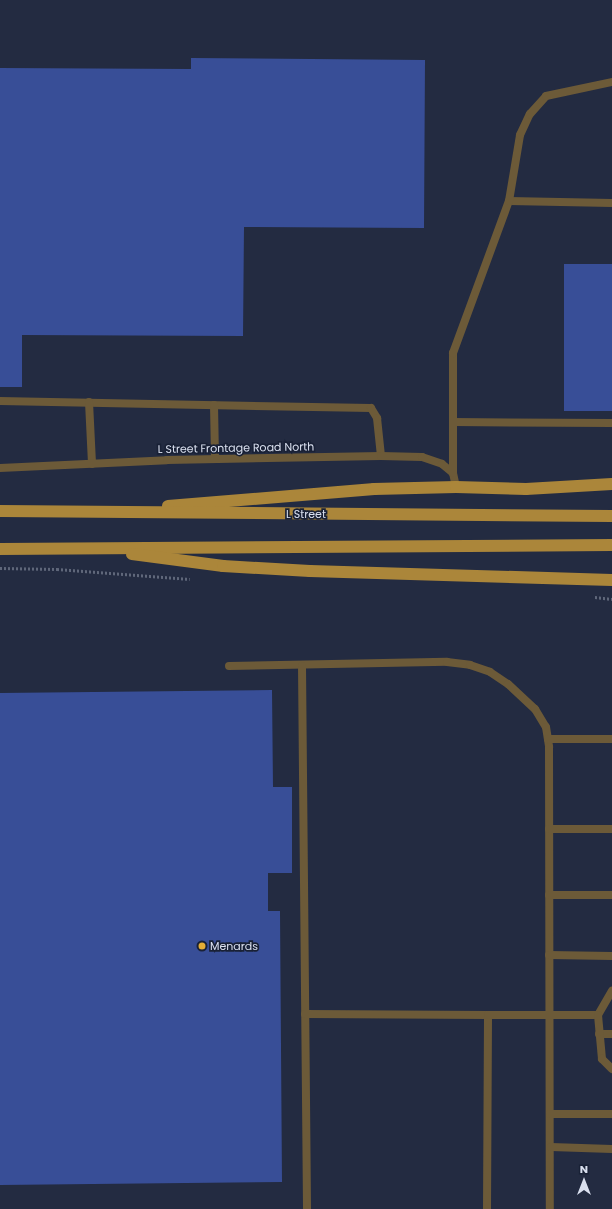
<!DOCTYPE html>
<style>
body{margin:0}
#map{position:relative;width:612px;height:1209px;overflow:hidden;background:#232b41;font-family:Poppins,sans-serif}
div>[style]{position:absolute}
.building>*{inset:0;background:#384e97;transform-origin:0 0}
.path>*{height:2.5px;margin-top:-1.25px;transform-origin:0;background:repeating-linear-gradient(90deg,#5f677a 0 2px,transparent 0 4px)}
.lane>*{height:8px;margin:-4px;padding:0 4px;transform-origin:4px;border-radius:4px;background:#6c5a38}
.primary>*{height:12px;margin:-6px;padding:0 6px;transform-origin:6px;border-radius:6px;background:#ab863a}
.dots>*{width:11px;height:11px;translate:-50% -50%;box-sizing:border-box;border:2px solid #192136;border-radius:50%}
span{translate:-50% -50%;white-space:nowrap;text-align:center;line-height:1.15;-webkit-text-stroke:3.5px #192136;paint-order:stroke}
.street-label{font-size:11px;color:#dae0ef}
.poi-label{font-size:11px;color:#dae0ef}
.left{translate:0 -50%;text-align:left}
.north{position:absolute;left:564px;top:1161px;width:40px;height:40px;-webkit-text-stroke:3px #192136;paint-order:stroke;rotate:0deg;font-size:11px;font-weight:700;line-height:16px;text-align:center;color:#dae0ef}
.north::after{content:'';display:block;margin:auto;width:14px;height:18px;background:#dae0ef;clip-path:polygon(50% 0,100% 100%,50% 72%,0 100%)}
</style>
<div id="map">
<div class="building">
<div style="clip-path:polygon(191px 58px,425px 60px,424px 228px,244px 227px,243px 336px,22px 335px,22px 387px,0 387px,0 68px,191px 69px)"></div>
<div style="left:564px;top:264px;width:48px;height:147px"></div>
<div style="clip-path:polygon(272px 690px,273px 787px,292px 787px,292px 873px,268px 873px,268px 911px,280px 911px,282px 1182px,0 1185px,0 693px)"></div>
</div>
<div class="path">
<div style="left:0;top:568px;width:57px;rotate:1deg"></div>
<div style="left:57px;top:569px;width:133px;rotate:4.3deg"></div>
<div style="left:595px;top:597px;width:17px;rotate:7deg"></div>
</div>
<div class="lane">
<div style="left:509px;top:201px;width:103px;rotate:1.1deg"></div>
<div style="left:0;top:401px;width:371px;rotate:1.1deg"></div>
<div style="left:371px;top:408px;width:12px;rotate:59deg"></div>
<div style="left:377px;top:418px;width:38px;rotate:84deg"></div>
<div style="left:89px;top:402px;width:62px;rotate:87.2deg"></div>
<div style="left:214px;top:405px;width:54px;rotate:88.9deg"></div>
<div style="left:453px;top:422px;width:159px;rotate:0.4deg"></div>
<div style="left:0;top:468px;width:167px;rotate:-2.7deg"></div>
<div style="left:167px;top:460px;width:214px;rotate:-1.1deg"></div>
<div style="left:381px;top:456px;width:41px;rotate:1.4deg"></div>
<div style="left:422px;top:457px;width:21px;rotate:19deg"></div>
<div style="left:442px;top:464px;width:14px;rotate:39deg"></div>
<div style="left:453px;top:473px;width:14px;rotate:78deg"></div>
<div style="left:453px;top:473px;width:120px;rotate:-90deg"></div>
<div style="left:453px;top:353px;width:162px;rotate:-69.8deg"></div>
<div style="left:509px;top:201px;width:67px;rotate:-80.5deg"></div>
<div style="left:520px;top:135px;width:23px;rotate:-65deg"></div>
<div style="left:530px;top:114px;width:24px;rotate:-48deg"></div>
<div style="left:546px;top:96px;width:67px;rotate:-12deg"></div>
<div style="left:229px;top:666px;width:218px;rotate:-1.1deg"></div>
<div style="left:447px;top:662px;width:23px;rotate:7deg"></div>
<div style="left:470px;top:665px;width:21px;rotate:19deg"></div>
<div style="left:490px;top:672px;width:22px;rotate:34deg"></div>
<div style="left:508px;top:684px;width:37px;rotate:43deg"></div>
<div style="left:535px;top:709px;width:21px;rotate:59deg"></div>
<div style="left:546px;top:727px;width:20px;rotate:81deg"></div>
<div style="left:549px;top:747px;width:462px;rotate:89.9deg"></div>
<div style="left:302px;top:666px;width:543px;rotate:89.47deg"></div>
<div style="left:548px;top:739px;width:64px"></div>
<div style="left:549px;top:829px;width:63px"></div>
<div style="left:549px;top:895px;width:63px"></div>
<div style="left:549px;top:955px;width:63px;rotate:0.9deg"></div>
<div style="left:305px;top:1014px;width:183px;rotate:0.3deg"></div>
<div style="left:598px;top:1015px;width:28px;rotate:-60deg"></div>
<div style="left:599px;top:1034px;width:13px"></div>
<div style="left:550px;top:1114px;width:62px"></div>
<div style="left:551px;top:1147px;width:61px;rotate:1.9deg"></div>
<div style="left:487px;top:1209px;width:194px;rotate:-89.7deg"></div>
<div style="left:488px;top:1015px;width:110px"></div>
<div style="left:598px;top:1015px;width:44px;rotate:84.8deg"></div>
<div style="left:602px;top:1059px;width:14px;rotate:45deg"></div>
</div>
<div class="primary">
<div style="left:168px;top:506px;width:207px;rotate:-4.7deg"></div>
<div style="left:374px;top:489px;width:82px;rotate:-1.4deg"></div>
<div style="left:456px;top:487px;width:70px;rotate:1.6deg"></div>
<div style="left:526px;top:489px;width:86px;rotate:-3.3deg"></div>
<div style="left:0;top:511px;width:612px;rotate:0.47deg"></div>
<div style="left:0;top:549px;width:612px;rotate:-0.37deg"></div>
<div style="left:132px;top:554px;width:92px;rotate:7.5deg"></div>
<div style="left:223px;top:566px;width:87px;rotate:3.3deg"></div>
<div style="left:310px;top:571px;width:302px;rotate:1.7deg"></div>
</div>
<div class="dots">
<div style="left:202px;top:946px;background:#e4ad35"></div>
</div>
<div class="street-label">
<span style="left:236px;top:448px;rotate:-1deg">L Street Frontage Road North</span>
<span style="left:306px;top:514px">L Street</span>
</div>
<div class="poi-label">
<span class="left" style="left:210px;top:946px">Menards</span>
</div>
<div class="north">N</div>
</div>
